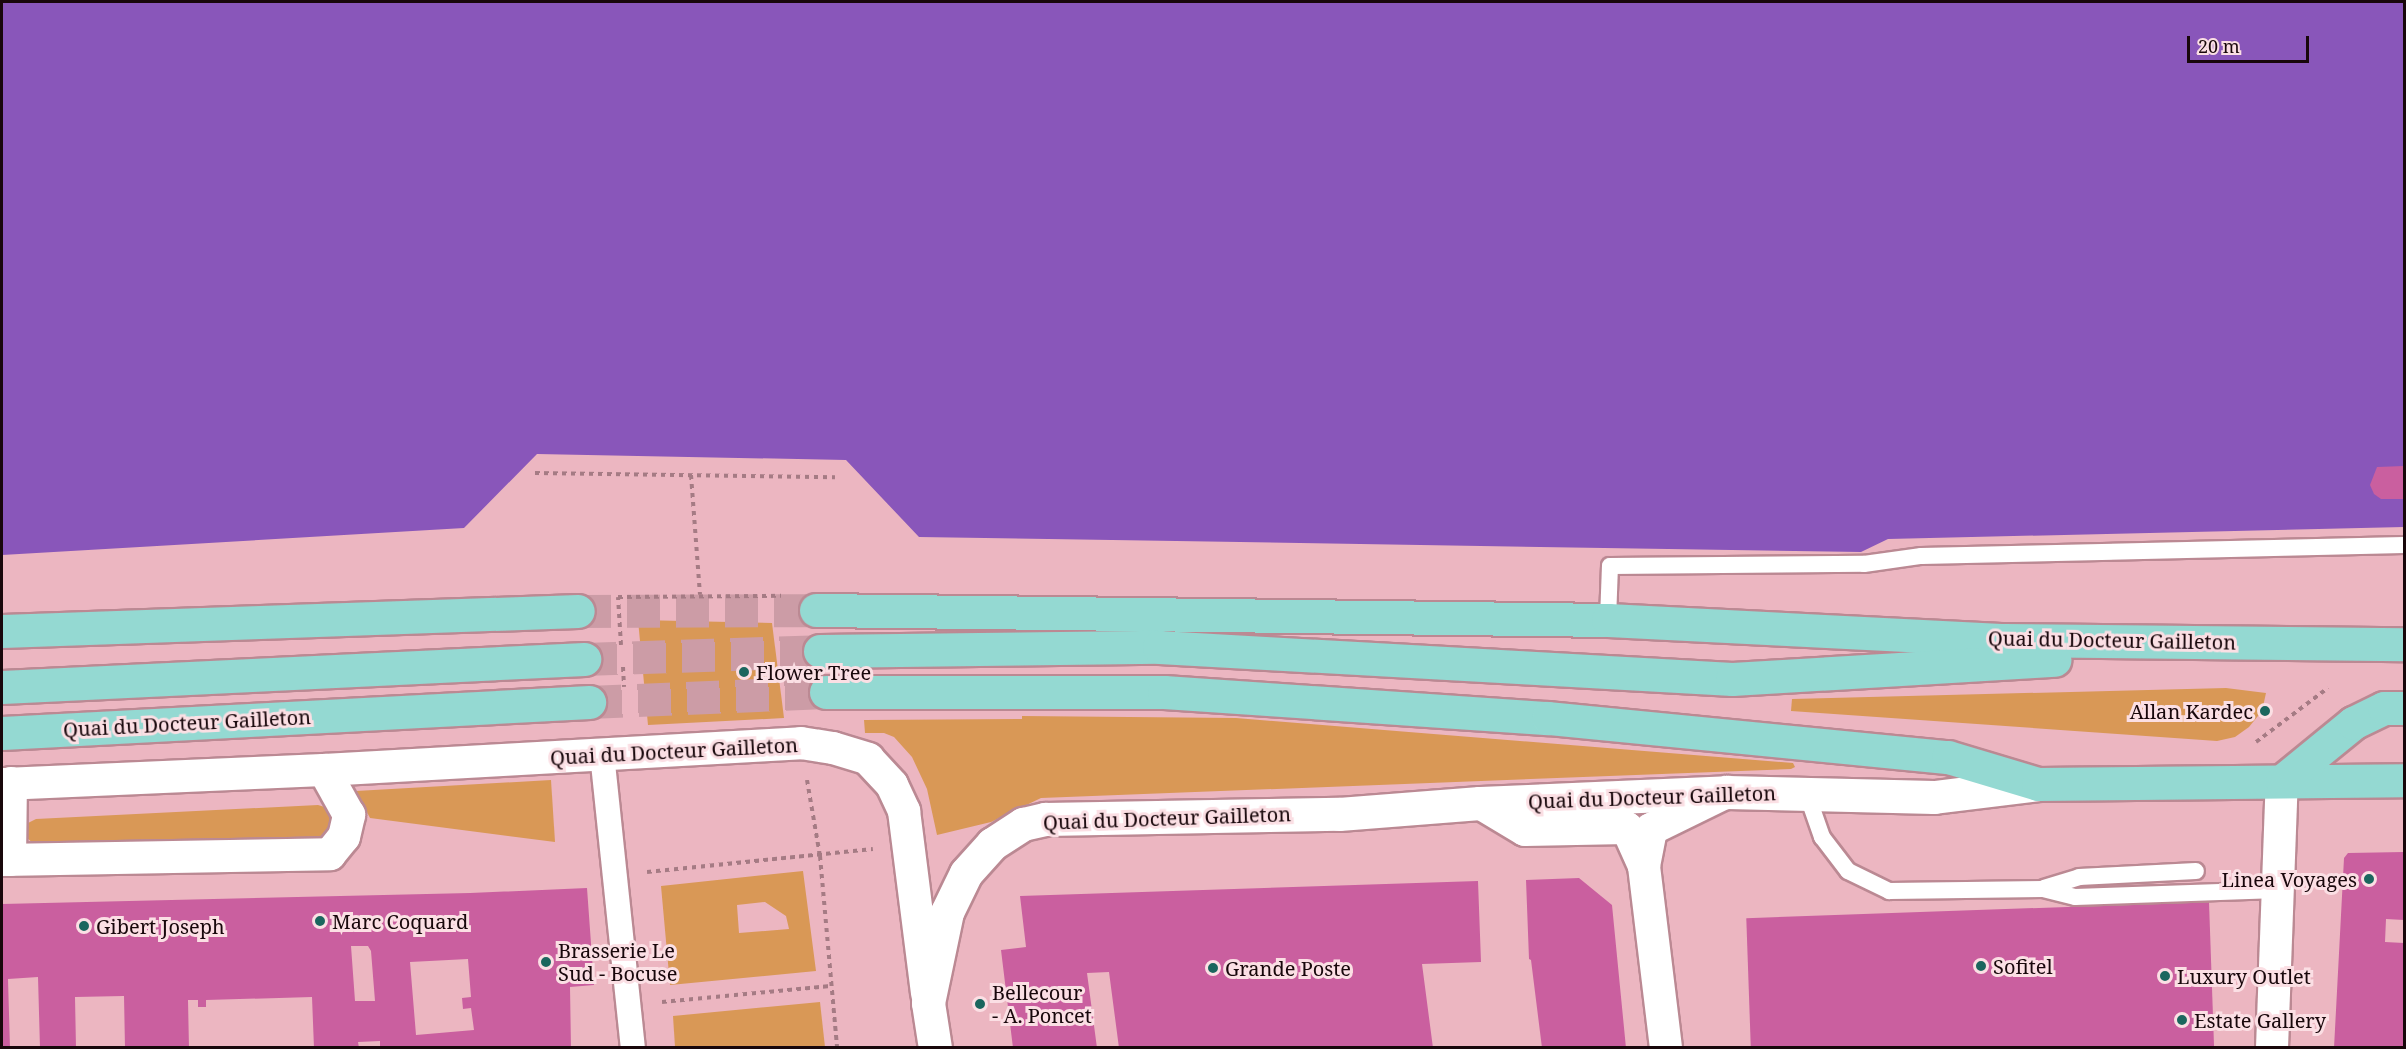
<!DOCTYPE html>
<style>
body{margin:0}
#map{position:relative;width:2406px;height:1049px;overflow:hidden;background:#ecb6c1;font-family:"Noto Serif",serif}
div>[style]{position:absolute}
.green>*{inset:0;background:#d99856}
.water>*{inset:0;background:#8956ba}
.building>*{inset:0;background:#ca5f9f;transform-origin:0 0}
.primary-tunnel>*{height:33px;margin-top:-16.5px;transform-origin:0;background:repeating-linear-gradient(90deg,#cc9ca6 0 33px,transparent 0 49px)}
.path>*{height:4px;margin-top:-2px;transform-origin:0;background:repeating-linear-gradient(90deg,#a57b84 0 4.5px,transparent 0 9px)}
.roads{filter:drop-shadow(2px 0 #bb8993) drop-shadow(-2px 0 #bb8993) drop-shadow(0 2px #bb8993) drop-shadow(0 -2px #bb8993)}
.service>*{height:16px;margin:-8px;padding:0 8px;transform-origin:8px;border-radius:8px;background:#fff}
.pedestrian>*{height:24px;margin:-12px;padding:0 12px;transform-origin:12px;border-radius:12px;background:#fff}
.minor>*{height:32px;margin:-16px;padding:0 16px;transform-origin:16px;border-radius:16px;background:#fff}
.secondary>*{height:33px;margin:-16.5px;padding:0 16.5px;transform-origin:16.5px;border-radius:16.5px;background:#fff}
.primary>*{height:33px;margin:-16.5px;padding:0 16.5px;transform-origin:16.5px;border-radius:16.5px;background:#94d9d2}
.dots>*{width:16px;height:16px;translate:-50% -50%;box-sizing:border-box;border:3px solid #fbdfe4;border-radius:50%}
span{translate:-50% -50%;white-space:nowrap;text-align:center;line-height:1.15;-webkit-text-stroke:6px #fbdfe4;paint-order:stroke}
.street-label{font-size:20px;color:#18070b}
.poi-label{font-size:20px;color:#18070b}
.left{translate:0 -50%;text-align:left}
.right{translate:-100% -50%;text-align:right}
.frame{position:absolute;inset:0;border:3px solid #18070b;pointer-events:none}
.scale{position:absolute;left:2187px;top:36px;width:122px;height:27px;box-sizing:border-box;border:3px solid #18070b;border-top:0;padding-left:8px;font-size:18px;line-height:21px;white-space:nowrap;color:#18070b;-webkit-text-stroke:4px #fbdfe4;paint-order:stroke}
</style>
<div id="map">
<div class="green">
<div style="clip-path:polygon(638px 620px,772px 623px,784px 718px,648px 725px)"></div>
<div style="clip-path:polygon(2226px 688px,2266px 693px,2262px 711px,2249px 727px,2235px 737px,2217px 741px,1791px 711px,1792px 699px)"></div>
<div style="clip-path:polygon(1022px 716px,1236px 718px,1793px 763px,1795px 767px,1791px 769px,1041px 798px,991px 822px,937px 835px,927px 789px,912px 757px,894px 737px,884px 733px,865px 733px,864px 720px,1022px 719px)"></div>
<div style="clip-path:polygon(551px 780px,555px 842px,370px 818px,356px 791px)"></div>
<div style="clip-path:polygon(318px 805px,328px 808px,334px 818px,329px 839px,37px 847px,25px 836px,28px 823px,36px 819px)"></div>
<div style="clip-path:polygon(evenodd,803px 871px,816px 971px,670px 985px,661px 886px,803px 871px,765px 902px,786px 916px,789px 929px,739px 933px,737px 905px,765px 902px)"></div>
<div style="clip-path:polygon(820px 1002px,825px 1047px,675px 1047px,673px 1016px)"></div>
</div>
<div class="water">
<div style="clip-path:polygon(2px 2px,2404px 2px,2404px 527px,1888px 539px,1861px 552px,919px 537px,846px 460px,537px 454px,464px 528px,2px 555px)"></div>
</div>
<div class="building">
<div style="clip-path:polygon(2404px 466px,2404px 499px,2381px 499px,2374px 494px,2370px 485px,2377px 467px)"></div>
<div style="clip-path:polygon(2404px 852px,2404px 920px,2386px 919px,2385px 942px,2404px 943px,2404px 1048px,2334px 1048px,2344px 858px,2348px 853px)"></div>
<div style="clip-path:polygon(1579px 878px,1612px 905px,1626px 1048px,1542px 1048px,1531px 960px,1529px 959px,1526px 880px)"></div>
<div style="clip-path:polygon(1478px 881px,1481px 962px,1422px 964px,1433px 1048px,1119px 1048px,1109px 972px,1087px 973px,1097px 1048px,1013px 1048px,1001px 950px,1026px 947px,1020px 896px)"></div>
<div style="clip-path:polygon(evenodd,587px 888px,594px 985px,570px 987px,571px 1048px,380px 1048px,380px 1041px,358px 1042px,359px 1048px,314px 1048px,312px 997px,206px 1000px,206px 1007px,198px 1007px,198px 1000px,188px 1000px,189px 1048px,125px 1048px,124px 996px,75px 997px,76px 1048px,40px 1048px,38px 977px,8px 979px,10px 1048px,2px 1048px,2px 904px,470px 893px,587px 888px,351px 946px,368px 946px,371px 951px,375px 1001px,355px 1001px,351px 946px,587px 888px,468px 959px,471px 997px,462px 998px,463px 1009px,471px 1008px,474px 1030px,416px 1035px,410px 962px,468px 959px)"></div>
<div style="left:2209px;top:902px;width:146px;height:463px;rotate:88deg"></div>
</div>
<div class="primary-tunnel">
<div style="left:578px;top:611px;width:238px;rotate:-0.2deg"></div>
<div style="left:584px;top:659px;width:236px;rotate:-1.9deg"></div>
<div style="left:589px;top:702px;width:237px;rotate:-2.4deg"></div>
</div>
<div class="path">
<div style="left:535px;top:473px;width:300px;rotate:0.8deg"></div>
<div style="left:691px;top:475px;width:120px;rotate:85.7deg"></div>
<div style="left:621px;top:645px;width:48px;rotate:-93.6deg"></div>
<div style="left:618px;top:597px;width:163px;rotate:-0.4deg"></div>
<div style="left:623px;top:667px;width:20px;rotate:87deg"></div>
<div style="left:2256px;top:742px;width:90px;rotate:-36.9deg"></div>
<div style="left:807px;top:780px;width:77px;rotate:80.3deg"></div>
<div style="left:820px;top:856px;width:193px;rotate:84.9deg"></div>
<div style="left:647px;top:872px;width:227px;rotate:-5.8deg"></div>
<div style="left:662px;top:1002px;width:169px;rotate:-5.4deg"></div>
</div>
<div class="roads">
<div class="service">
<div style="left:1608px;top:620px;width:54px;rotate:-87.9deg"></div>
<div style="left:1610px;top:566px;width:254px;rotate:-0.5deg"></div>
<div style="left:1864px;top:564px;width:58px;rotate:-8deg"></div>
<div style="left:1921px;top:556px;width:483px;rotate:-1.3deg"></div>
<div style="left:1807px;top:794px;width:46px;rotate:70.8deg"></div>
<div style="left:1822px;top:837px;width:43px;rotate:52.6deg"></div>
<div style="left:1848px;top:871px;width:46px;rotate:26deg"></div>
<div style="left:1889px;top:891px;width:154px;rotate:-0.7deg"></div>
<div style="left:2043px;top:889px;width:33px;rotate:14deg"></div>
<div style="left:2075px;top:897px;width:203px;rotate:-2deg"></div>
<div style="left:2044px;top:888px;width:37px;rotate:-17deg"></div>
<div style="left:2079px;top:877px;width:117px;rotate:-2.9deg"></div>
</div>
<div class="pedestrian">
<div style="left:602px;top:754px;width:296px;rotate:84deg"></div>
</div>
<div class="minor">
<div style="left:2px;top:784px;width:322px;rotate:-2.5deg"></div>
<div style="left:324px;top:770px;width:478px;rotate:-3.2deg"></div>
<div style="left:801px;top:743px;width:32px;rotate:9deg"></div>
<div style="left:833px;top:748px;width:37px;rotate:17deg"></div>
<div style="left:868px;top:759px;width:35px;rotate:47deg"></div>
<div style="left:892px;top:785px;width:29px;rotate:65deg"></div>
<div style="left:904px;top:811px;width:184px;rotate:82.8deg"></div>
<div style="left:1480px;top:803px;width:52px;rotate:31deg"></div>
<div style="left:1525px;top:830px;width:102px;rotate:-1.1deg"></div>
<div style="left:1627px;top:828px;width:42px;rotate:65.9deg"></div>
<div style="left:2px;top:860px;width:328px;rotate:-1deg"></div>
<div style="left:330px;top:854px;width:22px;rotate:-51deg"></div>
<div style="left:344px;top:837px;width:23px;rotate:-77deg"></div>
<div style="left:349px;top:815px;width:51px;rotate:-119.1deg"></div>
<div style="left:10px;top:860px;width:77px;rotate:-89.3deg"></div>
<div style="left:1666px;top:1048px;width:183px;rotate:-96.9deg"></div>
<div style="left:1644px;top:866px;width:38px;rotate:-79deg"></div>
<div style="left:1651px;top:829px;width:85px;rotate:-26deg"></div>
<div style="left:2272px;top:1048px;width:267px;rotate:-87.9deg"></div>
</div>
<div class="secondary">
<div style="left:935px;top:1048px;width:46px;rotate:-98.8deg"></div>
<div style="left:928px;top:1003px;width:93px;rotate:-78.2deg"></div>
<div style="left:947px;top:912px;width:43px;rotate:-64deg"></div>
<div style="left:966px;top:873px;width:39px;rotate:-48deg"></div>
<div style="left:992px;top:844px;width:37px;rotate:-33deg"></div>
<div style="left:1023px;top:824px;width:23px;rotate:-13deg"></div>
<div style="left:1045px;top:819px;width:294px;rotate:-1deg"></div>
<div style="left:1339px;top:814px;width:141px;rotate:-4.5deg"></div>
<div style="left:1480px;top:803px;width:247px;rotate:-2.5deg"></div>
<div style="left:1727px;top:792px;width:207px;rotate:1.4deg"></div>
<div style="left:1934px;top:797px;width:105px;rotate:-7.1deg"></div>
</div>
<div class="primary">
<div style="left:816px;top:610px;width:792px;rotate:0.72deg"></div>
<div style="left:1608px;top:620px;width:398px;rotate:2.9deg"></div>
<div style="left:2005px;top:640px;width:399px;rotate:0.6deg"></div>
<div style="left:2px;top:631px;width:576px;rotate:-1.99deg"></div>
<div style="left:820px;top:651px;width:339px;rotate:-0.7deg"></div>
<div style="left:1159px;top:647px;width:574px;rotate:3.2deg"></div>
<div style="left:1732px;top:679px;width:323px;rotate:-3.4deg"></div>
<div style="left:2px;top:687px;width:583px;rotate:-2.75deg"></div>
<div style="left:826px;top:692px;width:338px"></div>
<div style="left:1164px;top:692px;width:385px;rotate:3.9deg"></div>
<div style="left:1548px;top:718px;width:402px;rotate:5.6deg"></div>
<div style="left:1948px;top:757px;width:94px;rotate:16.7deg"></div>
<div style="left:2038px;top:784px;width:366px;rotate:-0.6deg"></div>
<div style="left:2px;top:733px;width:588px;rotate:-3.02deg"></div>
<div style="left:2282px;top:781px;width:92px;rotate:-39.2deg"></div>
<div style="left:2353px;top:723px;width:34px;rotate:-26deg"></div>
<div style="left:2384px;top:708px;width:20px"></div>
</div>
</div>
<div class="dots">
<div style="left:744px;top:672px;background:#1b665e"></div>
<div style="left:2265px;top:711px;background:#1b665e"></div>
<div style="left:2369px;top:879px;background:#1b665e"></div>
<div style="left:320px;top:921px;background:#1b665e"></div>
<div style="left:84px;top:926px;background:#1b665e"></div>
<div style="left:546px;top:962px;background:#1b665e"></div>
<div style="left:1981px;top:966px;background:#1b665e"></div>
<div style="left:1213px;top:968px;background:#1b665e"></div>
<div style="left:2165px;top:976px;background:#1b665e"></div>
<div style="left:980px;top:1004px;background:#1b665e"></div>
<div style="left:2182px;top:1020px;background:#1b665e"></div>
</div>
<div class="street-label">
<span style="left:2112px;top:640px;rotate:1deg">Quai du Docteur Gailleton</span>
<span style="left:187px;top:723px;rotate:-3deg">Quai du Docteur Gailleton</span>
<span style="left:674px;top:751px;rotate:-3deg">Quai du Docteur Gailleton</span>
<span style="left:1652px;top:797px;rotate:-2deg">Quai du Docteur Gailleton</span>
<span style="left:1167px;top:818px;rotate:-2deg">Quai du Docteur Gailleton</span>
</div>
<div class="poi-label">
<span class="left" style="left:756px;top:672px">Flower Tree</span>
<span class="right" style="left:2253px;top:711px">Allan Kardec</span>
<span class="right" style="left:2357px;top:879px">Linea Voyages</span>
<span class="left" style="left:332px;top:921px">Marc Coquard</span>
<span class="left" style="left:96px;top:926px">Gibert Joseph</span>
<span class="left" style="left:558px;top:962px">Brasserie Le<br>Sud - Bocuse</span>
<span class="left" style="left:1993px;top:966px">Sofitel</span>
<span class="left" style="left:1225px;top:968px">Grande Poste</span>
<span class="left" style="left:2177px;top:976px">Luxury Outlet</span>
<span class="left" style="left:992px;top:1004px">Bellecour<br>- A. Poncet</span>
<span class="left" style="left:2194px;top:1020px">Estate Gallery</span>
</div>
<div class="frame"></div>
<div class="scale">20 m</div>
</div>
